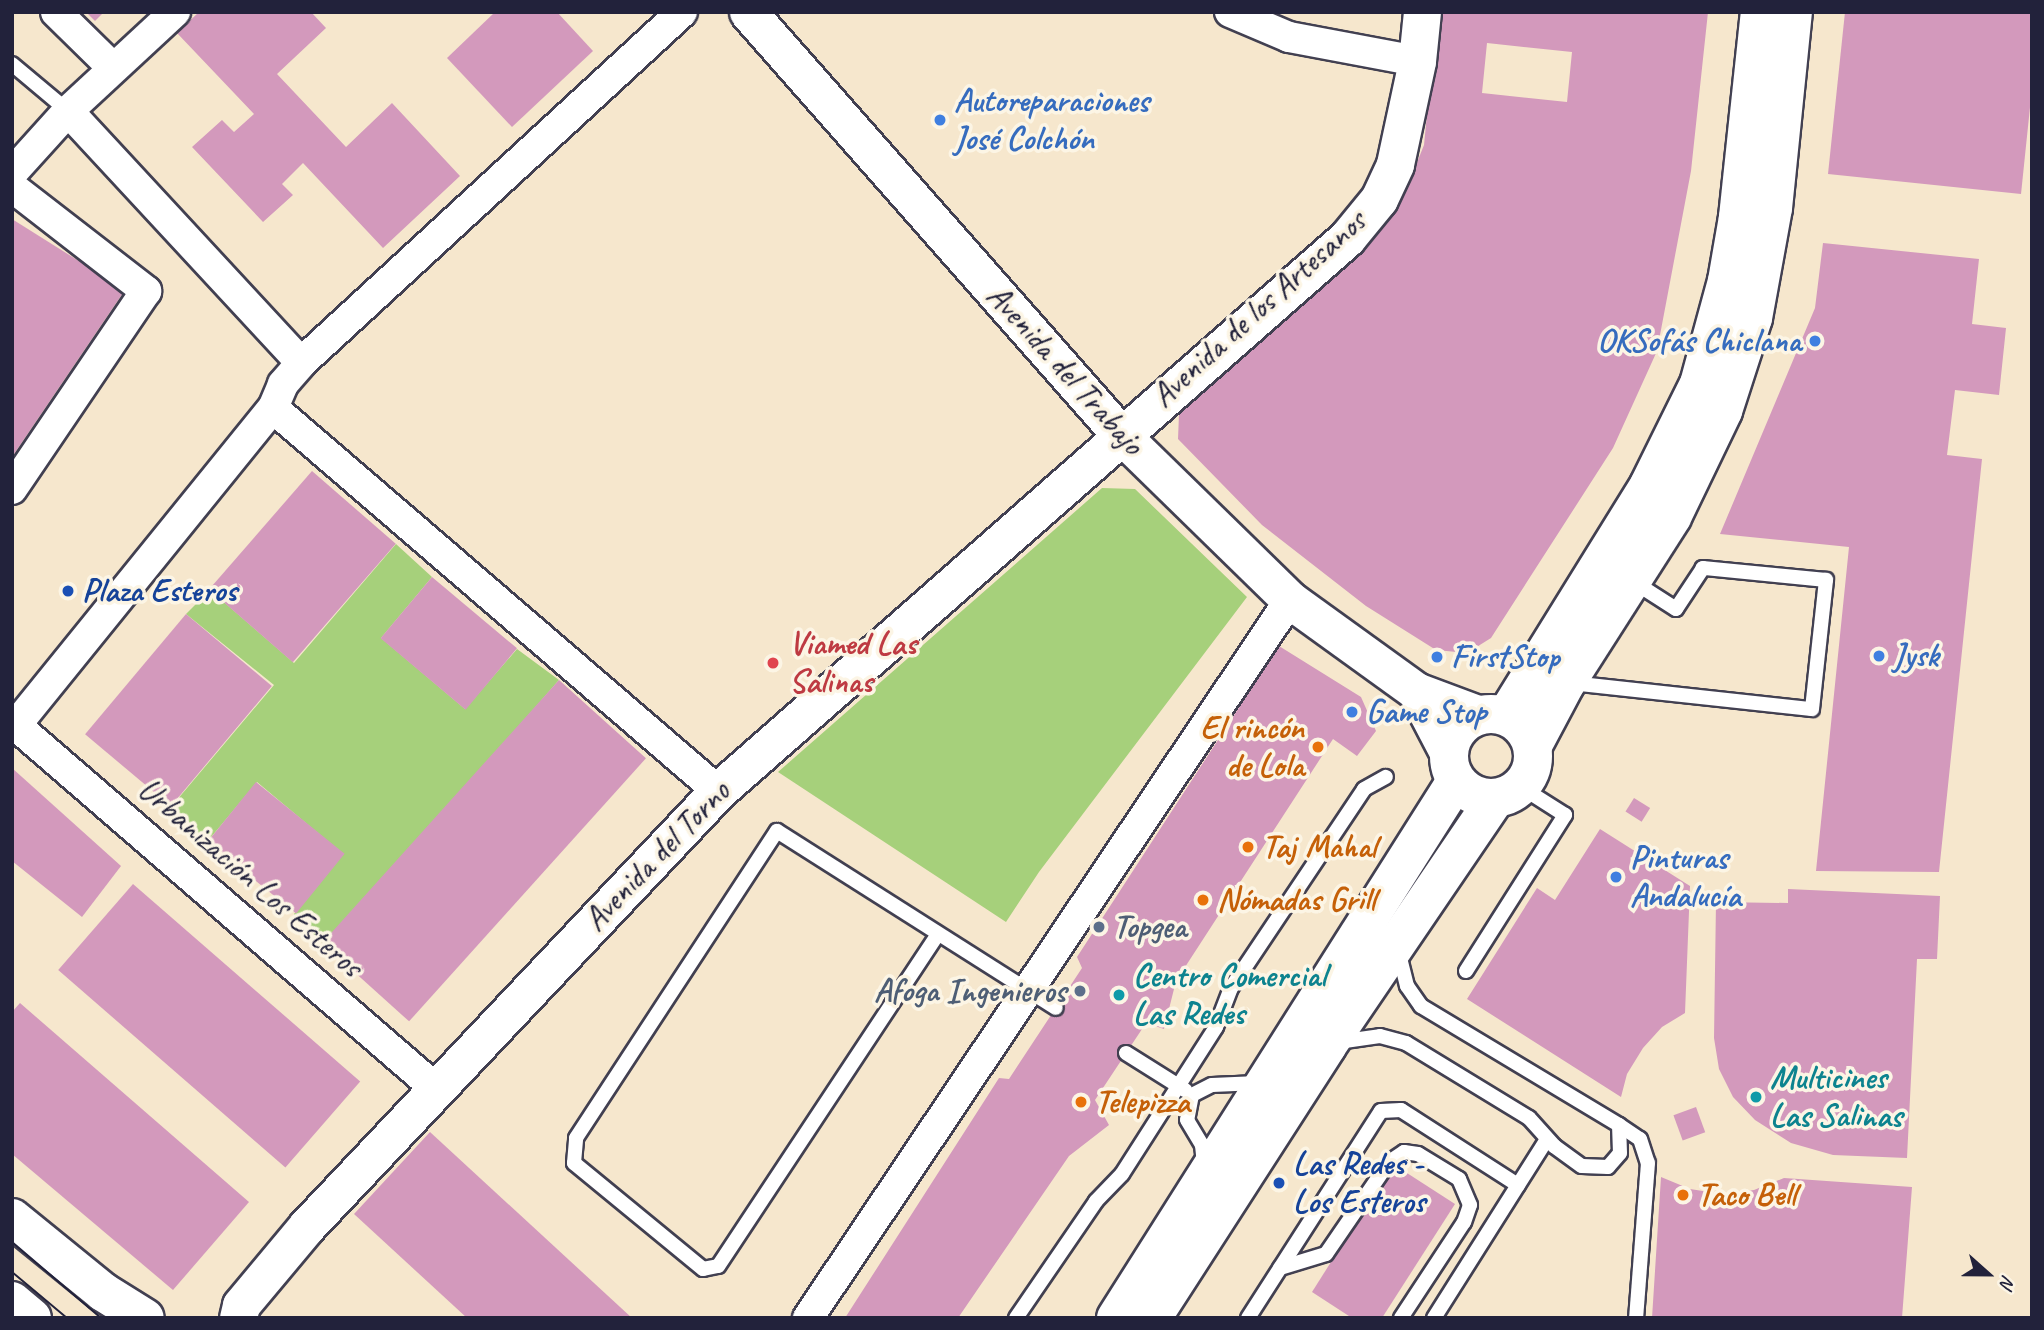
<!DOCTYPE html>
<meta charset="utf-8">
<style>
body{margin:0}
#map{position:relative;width:2044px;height:1330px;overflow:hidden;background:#f6e7cd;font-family:Caveat,sans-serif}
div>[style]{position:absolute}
.green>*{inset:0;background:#a6d07b}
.building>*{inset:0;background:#d399bc;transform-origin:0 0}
.roads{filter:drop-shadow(2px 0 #424051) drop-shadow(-2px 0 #424051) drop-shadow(0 2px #424051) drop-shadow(0 -2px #424051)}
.service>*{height:14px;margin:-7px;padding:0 7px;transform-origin:7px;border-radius:7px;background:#fff}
.minor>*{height:30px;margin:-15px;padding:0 15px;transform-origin:15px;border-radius:15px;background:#fff}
.tertiary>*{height:37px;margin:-18.5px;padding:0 18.5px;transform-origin:18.5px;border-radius:18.5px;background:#fff}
.secondary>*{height:38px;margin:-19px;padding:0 19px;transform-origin:19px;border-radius:19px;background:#fff}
.secondary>.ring{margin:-19px;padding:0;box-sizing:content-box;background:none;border:38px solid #fff;border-radius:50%}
.tram>*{height:2px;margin:-1px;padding:0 1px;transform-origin:1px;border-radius:1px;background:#22223b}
.dots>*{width:19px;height:19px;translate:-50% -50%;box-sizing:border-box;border:4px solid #fcf5e5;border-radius:50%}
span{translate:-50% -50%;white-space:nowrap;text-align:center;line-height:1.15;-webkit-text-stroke:7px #fcf5e5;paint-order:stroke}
.shop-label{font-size:33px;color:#366cbe;font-weight:700}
.left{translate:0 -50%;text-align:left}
.right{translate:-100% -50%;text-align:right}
.street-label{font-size:33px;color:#22223b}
.transit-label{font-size:33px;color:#164399;font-weight:700}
.health-label{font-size:33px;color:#be3a42;font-weight:700}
.food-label{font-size:33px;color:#c56008;font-weight:700}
.service-label{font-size:33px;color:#4e5e75;font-weight:700}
.culture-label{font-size:33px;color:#0d838f;font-weight:700}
.frame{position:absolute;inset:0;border:14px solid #22223b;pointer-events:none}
.north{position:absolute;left:1953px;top:1239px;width:70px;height:70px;-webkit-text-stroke:5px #fcf5e5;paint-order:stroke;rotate:111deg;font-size:19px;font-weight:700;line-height:28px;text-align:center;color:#22223b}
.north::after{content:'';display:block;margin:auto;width:24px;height:32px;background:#22223b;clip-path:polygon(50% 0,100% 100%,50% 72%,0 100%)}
</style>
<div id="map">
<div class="green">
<div style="clip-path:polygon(1102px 488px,1135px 489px,1247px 597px,1039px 872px,1006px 922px,778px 772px)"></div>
<div style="clip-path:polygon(396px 544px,432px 577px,381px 638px,465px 709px,517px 649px,559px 680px,326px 947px,294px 914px,343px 854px,257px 782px,207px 842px,171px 807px,274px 685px,186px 614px,210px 590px,294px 663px)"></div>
</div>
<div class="building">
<div style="clip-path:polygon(86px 12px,104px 12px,95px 21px)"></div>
<div style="clip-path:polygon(199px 12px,311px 12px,326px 28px,277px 74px,346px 147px,392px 103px,460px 176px,383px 248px,303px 163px,282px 184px,293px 195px,263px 222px,192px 147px,222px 120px,234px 132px,254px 114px,177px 33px)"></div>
<div style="clip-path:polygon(495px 12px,557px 12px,593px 51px,512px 127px,447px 58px)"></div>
<div style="clip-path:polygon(evenodd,1437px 12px,1708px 12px,1691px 171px,1657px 351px,1613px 448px,1491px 638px,1467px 653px,1436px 650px,1366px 606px,1262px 525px,1178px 439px,1179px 414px,1372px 239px,1404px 195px,1424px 145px,1437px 12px,1487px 43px,1572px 52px,1567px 102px,1482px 93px,1487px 43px)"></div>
<div style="clip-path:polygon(1845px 12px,2032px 12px,2032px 88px,2021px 194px,1828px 174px)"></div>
<div style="clip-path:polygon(12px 219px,125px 290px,12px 457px)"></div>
<div style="clip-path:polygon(1823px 243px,1979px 259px,1972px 324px,2006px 328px,1999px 395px,1955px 390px,1947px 455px,1982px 459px,1939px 872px,1816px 871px,1849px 547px,1720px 534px,1815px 308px)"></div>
<div style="left:312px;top:471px;width:111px;height:157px;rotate:41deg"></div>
<div style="left:432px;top:577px;width:111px;height:80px;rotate:40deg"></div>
<div style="left:186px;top:614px;width:112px;height:157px;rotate:40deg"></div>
<div style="clip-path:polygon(1279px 646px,1361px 697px,1376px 731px,1357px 756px,1333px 739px,1176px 981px,1164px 1029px,1146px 1023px,1095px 1100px,1109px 1125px,1069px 1156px,958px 1318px,845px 1318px,999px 1078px,1009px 1079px,1082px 968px,1077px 957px)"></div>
<div style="left:559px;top:680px;width:117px;height:354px;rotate:42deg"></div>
<div style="clip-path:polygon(12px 768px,121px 866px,82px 917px,12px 861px)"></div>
<div style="left:256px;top:782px;width:114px;height:77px;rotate:39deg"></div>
<div style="left:1634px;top:798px;width:19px;height:16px;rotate:32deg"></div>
<div style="clip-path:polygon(1600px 829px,1690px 886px,1685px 1013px,1662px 1027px,1643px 1048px,1627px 1074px,1621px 1097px,1467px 999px,1537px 888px,1555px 900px)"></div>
<div style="left:133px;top:884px;width:301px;height:114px;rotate:41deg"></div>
<div style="clip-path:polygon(1788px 889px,1940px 896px,1937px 959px,1917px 959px,1907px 1158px,1833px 1155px,1791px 1143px,1755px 1120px,1733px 1097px,1719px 1069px,1714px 1038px,1716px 902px,1788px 903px)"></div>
<div style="clip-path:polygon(20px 1003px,249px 1202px,173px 1290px,12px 1154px,12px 1012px)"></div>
<div style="left:1696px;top:1107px;width:27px;height:24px;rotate:70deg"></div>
<div style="clip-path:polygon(430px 1132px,632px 1318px,467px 1318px,354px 1214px)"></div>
<div style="clip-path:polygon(1393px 1164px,1455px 1204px,1382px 1318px,1352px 1318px,1312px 1292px)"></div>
<div style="clip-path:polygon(1661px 1177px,1690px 1189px,1722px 1194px,1754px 1190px,1784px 1178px,1912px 1187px,1902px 1318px,1652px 1318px)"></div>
</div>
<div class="roads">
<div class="service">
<div style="left:12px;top:64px;width:73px;rotate:40deg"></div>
<div style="left:1571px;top:683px;width:242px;rotate:6.2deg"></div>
<div style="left:1812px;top:709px;width:130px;rotate:-83.8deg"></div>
<div style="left:1826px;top:580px;width:124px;rotate:-174.4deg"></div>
<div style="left:1703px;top:568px;width:49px;rotate:123.4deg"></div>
<div style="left:1676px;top:609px;width:50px;rotate:-147.3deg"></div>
<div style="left:938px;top:934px;width:398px;rotate:123.5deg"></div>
<div style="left:718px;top:1266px;width:15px;rotate:169deg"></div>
<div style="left:703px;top:1269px;width:167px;rotate:-140.6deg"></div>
<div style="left:574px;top:1163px;width:25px;rotate:-85deg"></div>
<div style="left:576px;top:1138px;width:367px;rotate:-56.8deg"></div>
<div style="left:777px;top:831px;width:330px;rotate:32.4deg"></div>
<div style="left:1466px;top:971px;width:185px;rotate:-57.6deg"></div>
<div style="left:1565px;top:815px;width:52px;rotate:-147.5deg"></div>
<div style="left:1338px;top:1042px;width:42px;rotate:-8.1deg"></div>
<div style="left:1380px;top:1036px;width:27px;rotate:15deg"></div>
<div style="left:1406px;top:1043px;width:144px;rotate:31.4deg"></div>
<div style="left:1529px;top:1118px;width:38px;rotate:48deg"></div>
<div style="left:1554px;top:1146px;width:34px;rotate:36deg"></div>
<div style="left:1582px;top:1166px;width:26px;rotate:2deg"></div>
<div style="left:1608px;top:1167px;width:18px;rotate:-49deg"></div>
<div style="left:1620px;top:1153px;width:28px;rotate:-92deg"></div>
<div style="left:1619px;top:1125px;width:231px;rotate:-149deg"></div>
<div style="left:1421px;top:1006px;width:24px;rotate:-125deg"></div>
<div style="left:1407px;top:986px;width:33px;rotate:-104deg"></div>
<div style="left:1126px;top:1053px;width:70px;rotate:32.1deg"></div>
<div style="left:1192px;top:1095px;width:25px;rotate:101deg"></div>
<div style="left:1187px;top:1120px;width:29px;rotate:59deg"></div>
<div style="left:1202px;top:1145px;width:18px;rotate:84deg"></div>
<div style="left:1192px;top:1095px;width:22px;rotate:-27deg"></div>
<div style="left:1212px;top:1085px;width:46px;rotate:-2.5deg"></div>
<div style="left:1619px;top:1125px;width:25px;rotate:34deg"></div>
<div style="left:1640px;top:1139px;width:25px;rotate:72deg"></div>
<div style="left:1648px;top:1163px;width:155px;rotate:94.4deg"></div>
<div style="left:1280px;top:1268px;width:48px;rotate:-16.9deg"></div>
<div style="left:1326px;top:1254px;width:112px;rotate:-55.6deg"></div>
<div style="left:1389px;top:1162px;width:18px;rotate:-34deg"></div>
<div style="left:1404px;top:1152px;width:14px;rotate:8deg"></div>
<div style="left:1418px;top:1154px;width:48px;rotate:31.4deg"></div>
<div style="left:1459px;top:1179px;width:28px;rotate:67deg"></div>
<div style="left:1470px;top:1205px;width:18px;rotate:109deg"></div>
<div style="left:1464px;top:1222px;width:115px;rotate:123.3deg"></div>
<div style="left:1016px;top:1318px;width:142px;rotate:-55.6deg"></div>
<div style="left:1096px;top:1201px;width:37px;rotate:-46deg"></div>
<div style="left:1122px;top:1174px;width:174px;rotate:-57.4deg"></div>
<div style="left:1216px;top:1027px;width:42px;rotate:-69deg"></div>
<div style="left:1231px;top:988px;width:239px;rotate:-56.2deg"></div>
<div style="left:1364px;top:789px;width:25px;rotate:-29deg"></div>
<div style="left:1248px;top:1318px;width:246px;rotate:-57.3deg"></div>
<div style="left:1381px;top:1111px;width:20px;rotate:-3deg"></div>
<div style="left:1401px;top:1110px;width:139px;rotate:32.7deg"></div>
<div style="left:1434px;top:1318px;width:212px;rotate:-57.7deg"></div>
</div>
<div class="minor">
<div style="left:56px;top:12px;width:80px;rotate:44.5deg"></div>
<div style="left:1230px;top:12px;width:64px;rotate:23deg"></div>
<div style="left:1289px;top:37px;width:130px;rotate:10.6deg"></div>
<div style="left:68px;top:111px;width:343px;rotate:47.2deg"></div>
<div style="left:12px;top:173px;width:84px;rotate:-47.9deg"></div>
<div style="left:68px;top:111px;width:146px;rotate:-42.8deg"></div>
<div style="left:12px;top:187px;width:170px;rotate:37.8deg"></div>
<div style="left:146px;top:291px;width:239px;rotate:124.1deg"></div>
<div style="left:273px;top:408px;width:587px;rotate:40.72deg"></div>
<div style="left:12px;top:722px;width:558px;rotate:40.86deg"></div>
<div style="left:16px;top:725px;width:408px;rotate:-51deg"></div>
<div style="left:273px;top:408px;width:26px;rotate:-67deg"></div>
<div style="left:283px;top:384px;width:28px;rotate:-49deg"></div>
<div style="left:301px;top:363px;width:518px;rotate:-42.65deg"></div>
<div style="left:808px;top:1318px;width:865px;rotate:-56.13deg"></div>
</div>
<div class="tertiary">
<div style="left:748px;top:12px;width:563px;rotate:48.6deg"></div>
<div style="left:1120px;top:434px;width:238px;rotate:44.3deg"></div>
<div style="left:1290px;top:600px;width:155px;rotate:35.8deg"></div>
<div style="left:1416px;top:691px;width:68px;rotate:20.6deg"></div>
<div style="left:1416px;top:691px;width:71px;rotate:62.4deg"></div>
<div style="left:238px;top:1318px;width:13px;rotate:-77deg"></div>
<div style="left:241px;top:1305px;width:103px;rotate:-50.1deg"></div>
<div style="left:307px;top:1226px;width:598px;rotate:-46.62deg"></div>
<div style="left:718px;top:791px;width:838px;rotate:-41.32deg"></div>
<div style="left:1347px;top:238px;width:50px;rotate:-50.6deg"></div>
<div style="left:1379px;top:199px;width:38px;rotate:-65deg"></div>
<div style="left:1395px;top:164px;width:105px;rotate:-77.9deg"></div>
<div style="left:1417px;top:61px;width:49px;rotate:-84.2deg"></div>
</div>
<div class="secondary">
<div class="ring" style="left:1449px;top:714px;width:46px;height:46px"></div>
<div style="left:1506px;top:716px;width:272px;rotate:-58.2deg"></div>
<div style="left:1649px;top:485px;width:113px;rotate:-63.7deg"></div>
<div style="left:1699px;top:384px;width:107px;rotate:-74.8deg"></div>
<div style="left:1727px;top:281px;width:65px;rotate:-80.2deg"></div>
<div style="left:1738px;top:217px;width:206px;rotate:-83.9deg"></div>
<div style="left:1533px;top:745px;width:70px;rotate:-62deg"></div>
<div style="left:1566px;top:683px;width:197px;rotate:-57.4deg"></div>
<div style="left:1672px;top:517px;width:118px;rotate:-64.3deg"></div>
<div style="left:1723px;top:411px;width:98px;rotate:-72.1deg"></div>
<div style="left:1753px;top:318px;width:112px;rotate:-79.7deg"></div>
<div style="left:1773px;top:208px;width:197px;rotate:-84.2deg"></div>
<div style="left:12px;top:1218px;width:117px;rotate:39.1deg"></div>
<div style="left:103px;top:1292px;width:49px;rotate:31.8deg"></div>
<div style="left:12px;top:1301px;width:26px;rotate:40deg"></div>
<div style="left:1116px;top:1318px;width:636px;rotate:-57.66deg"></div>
<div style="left:1152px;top:1318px;width:323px;rotate:-57.2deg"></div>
<div style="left:1327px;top:1046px;width:299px;rotate:-55.8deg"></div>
</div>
</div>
<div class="tram">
<div style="left:12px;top:1242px;width:117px;rotate:40.5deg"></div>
<div style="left:12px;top:1272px;width:72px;rotate:39.9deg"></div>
</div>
<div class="dots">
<div style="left:940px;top:120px;background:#3f7fe0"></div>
<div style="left:1815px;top:341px;background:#3f7fe0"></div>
<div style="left:68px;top:591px;background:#1a4fb4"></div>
<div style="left:1879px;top:656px;background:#3f7fe0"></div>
<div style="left:1437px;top:657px;background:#3f7fe0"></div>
<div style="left:773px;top:663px;background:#e0444e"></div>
<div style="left:1352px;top:712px;background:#3f7fe0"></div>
<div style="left:1318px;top:747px;background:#e8710a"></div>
<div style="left:1248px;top:847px;background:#e8710a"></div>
<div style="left:1616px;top:877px;background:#3f7fe0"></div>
<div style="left:1203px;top:900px;background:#e8710a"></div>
<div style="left:1099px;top:927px;background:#5c6f8a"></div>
<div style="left:1080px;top:991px;background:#5c6f8a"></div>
<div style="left:1119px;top:995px;background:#0f9aa8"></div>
<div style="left:1756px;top:1097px;background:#0f9aa8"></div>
<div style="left:1081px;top:1102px;background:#e8710a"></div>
<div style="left:1279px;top:1183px;background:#1a4fb4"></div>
<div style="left:1683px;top:1195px;background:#e8710a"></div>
</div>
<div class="shop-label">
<span class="left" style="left:954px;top:120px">Autoreparaciones<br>José Colchón</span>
<span class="right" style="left:1801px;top:341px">OKSofás Chiclana</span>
<span class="left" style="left:1893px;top:656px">Jysk</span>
<span class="left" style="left:1451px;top:657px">FirstStop</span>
<span class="left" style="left:1366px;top:712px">Game Stop</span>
<span class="left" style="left:1630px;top:877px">Pinturas<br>Andalucía</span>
</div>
<div class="street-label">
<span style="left:1259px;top:309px;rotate:-42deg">Avenida de los Artesanos</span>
<span style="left:1065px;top:370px;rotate:48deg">Avenida del Trabajo</span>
<span style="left:657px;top:856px;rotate:-46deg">Avenida del Torno</span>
<span style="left:250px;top:878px;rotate:41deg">Urbanización Los Esteros</span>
</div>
<div class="transit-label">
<span class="left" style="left:82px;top:591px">Plaza Esteros</span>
<span class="left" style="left:1293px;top:1183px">Las Redes -<br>Los Esteros</span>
</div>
<div class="health-label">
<span class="left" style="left:789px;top:663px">Viamed Las<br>Salinas</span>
</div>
<div class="food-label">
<span class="right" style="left:1304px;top:747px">El rincón<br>de Lola</span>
<span class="left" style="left:1262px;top:847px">Taj Mahal</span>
<span class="left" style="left:1217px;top:900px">Nómadas Grill</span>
<span class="left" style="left:1095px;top:1102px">Telepizza</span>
<span class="left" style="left:1697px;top:1195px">Taco Bell</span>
</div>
<div class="service-label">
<span class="left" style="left:1113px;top:927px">Topgea</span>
<span class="right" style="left:1066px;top:991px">Afoga Ingenieros</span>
</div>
<div class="culture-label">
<span class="left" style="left:1133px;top:995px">Centro Comercial<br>Las Redes</span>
<span class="left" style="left:1770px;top:1097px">Multicines<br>Las Salinas</span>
</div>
<div class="frame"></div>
<div class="north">N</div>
</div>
